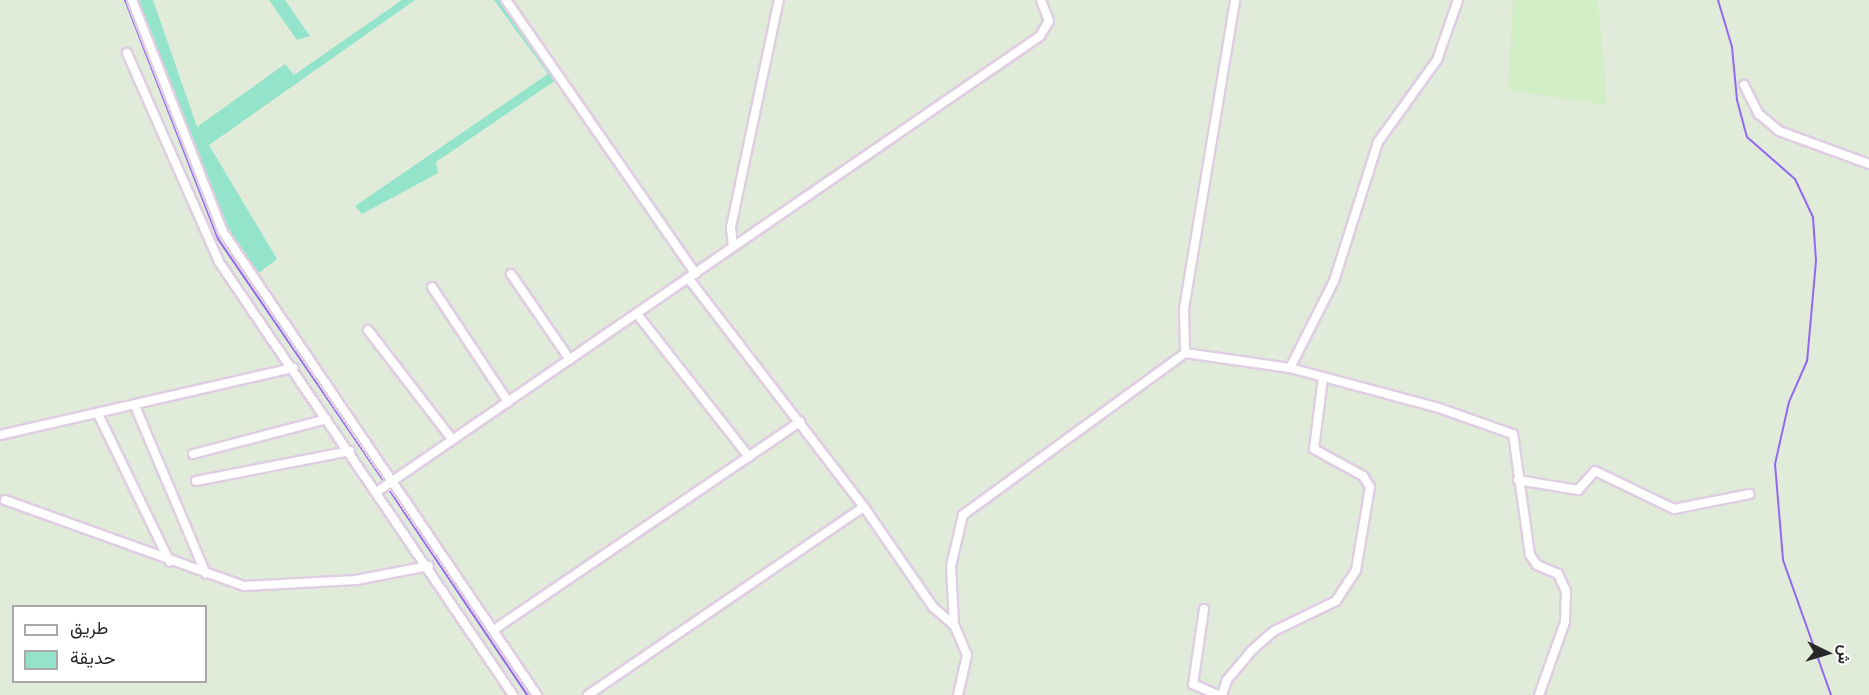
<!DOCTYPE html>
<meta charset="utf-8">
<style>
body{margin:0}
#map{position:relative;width:1869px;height:695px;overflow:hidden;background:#e0ebd9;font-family:Quicksand,Vazirmatn,sans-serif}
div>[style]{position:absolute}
.education>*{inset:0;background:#d2eec7}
.green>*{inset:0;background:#93e4cb}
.stream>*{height:2px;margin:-1px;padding:0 1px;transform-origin:1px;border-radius:1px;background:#9168f1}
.roads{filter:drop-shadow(2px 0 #dfcee2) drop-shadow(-2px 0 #dfcee2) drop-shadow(0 2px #dfcee2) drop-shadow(0 -2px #dfcee2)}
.street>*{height:8px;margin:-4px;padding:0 4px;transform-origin:4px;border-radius:4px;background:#fff}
span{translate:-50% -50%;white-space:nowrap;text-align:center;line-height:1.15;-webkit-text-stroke:4.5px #fff;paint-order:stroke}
.legend{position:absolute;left:12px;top:605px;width:195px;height:78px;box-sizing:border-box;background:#fff;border:2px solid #a9a9a9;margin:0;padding:8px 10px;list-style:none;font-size:18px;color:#282828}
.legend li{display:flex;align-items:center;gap:12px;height:30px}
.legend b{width:30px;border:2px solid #a9a9a9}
.north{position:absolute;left:1797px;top:623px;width:60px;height:60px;-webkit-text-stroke:4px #fff;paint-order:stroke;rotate:95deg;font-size:16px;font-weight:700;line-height:24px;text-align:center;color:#282828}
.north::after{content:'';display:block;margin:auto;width:21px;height:27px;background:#282828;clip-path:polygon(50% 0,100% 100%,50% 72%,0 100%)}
</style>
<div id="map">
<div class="education">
<div style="clip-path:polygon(1513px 0,1598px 0,1607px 105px,1508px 90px)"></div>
</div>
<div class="green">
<div style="clip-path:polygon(138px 0,153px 0,197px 127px,285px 64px,294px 75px,402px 0,415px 0,209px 145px,277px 259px,256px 275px,219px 218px)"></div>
<div style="clip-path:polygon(269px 0,285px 0,310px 36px,297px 40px)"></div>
<div style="clip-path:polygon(494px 0,505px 0,559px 78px,436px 162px,438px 173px,362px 214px,355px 206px,548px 74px)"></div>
</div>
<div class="stream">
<div style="left:125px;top:0;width:256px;rotate:68.7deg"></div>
<div style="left:218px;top:239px;width:296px;rotate:55.6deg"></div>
<div style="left:1718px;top:0;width:49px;rotate:73.4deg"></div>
<div style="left:1732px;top:47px;width:53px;rotate:84.6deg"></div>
<div style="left:1737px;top:100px;width:38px;rotate:75deg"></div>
<div style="left:1747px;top:137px;width:64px;rotate:41.2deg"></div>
<div style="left:1795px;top:179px;width:42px;rotate:64.7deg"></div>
<div style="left:1813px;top:217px;width:44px;rotate:86.1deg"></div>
<div style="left:1816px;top:261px;width:100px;rotate:95.1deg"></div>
<div style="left:1807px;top:361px;width:45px;rotate:113.7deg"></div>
<div style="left:1789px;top:402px;width:64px;rotate:102.7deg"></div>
<div style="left:1775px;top:464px;width:96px;rotate:85.2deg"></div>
<div style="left:1783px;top:560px;width:143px;rotate:70.4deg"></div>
<div style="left:388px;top:488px;width:249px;rotate:56.1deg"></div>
</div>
<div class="roads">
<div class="street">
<div style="left:132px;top:0;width:249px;rotate:68.6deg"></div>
<div style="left:223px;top:232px;width:559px;rotate:55.86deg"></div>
<div style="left:506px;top:0;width:333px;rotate:55.3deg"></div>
<div style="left:127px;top:53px;width:228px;rotate:66.2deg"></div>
<div style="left:219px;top:262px;width:523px;rotate:55.82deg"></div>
<div style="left:1744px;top:85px;width:33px;rotate:63deg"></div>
<div style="left:1759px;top:114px;width:26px;rotate:40deg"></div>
<div style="left:1779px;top:131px;width:96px;rotate:20.1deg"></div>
<div style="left:733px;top:247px;width:20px;rotate:-96deg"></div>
<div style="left:731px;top:227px;width:232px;rotate:-78.1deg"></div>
<div style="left:511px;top:274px;width:104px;rotate:55.5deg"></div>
<div style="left:689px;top:279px;width:287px;rotate:52.5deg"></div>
<div style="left:864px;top:507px;width:121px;rotate:55.4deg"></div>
<div style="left:933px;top:607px;width:28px;rotate:41deg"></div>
<div style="left:432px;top:287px;width:138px;rotate:56.5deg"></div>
<div style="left:637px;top:314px;width:182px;rotate:51.9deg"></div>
<div style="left:368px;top:330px;width:138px;rotate:52.4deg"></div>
<div style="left:1185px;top:353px;width:44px;rotate:-91.3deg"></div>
<div style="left:1184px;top:309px;width:313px;rotate:-80.6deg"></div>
<div style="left:1290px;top:368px;width:97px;rotate:-63.2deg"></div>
<div style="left:1334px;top:281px;width:146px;rotate:-72.4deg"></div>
<div style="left:1378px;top:142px;width:101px;rotate:-54.3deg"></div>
<div style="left:1437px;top:60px;width:64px;rotate:-70.7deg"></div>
<div style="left:135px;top:406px;width:182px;rotate:67.1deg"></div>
<div style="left:99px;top:416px;width:162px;rotate:64.1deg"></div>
<div style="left:0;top:435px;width:301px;rotate:-12.9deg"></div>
<div style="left:193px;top:454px;width:138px;rotate:-14.6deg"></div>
<div style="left:1518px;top:480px;width:61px;rotate:9.5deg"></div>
<div style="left:1578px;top:490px;width:25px;rotate:-48deg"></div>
<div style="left:1595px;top:471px;width:88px;rotate:25.7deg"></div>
<div style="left:1674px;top:509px;width:77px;rotate:-11.2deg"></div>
<div style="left:196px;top:481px;width:157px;rotate:-11deg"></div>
<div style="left:378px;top:491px;width:803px;rotate:-34.5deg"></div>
<div style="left:1040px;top:36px;width:17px;rotate:-59deg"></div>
<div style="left:1049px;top:21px;width:22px;rotate:-111deg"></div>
<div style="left:5px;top:500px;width:254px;rotate:19.8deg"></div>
<div style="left:244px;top:586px;width:112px;rotate:-3.1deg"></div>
<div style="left:356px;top:580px;width:74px;rotate:-10.9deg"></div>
<div style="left:1204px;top:609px;width:76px;rotate:98.3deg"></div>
<div style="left:1193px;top:684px;width:27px;rotate:24deg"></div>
<div style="left:495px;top:629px;width:369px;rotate:-34.2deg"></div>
<div style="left:588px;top:695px;width:334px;rotate:-34.3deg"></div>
<div style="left:958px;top:695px;width:41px;rotate:-77.3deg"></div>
<div style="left:967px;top:655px;width:33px;rotate:-113deg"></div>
<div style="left:954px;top:625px;width:59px;rotate:-92.9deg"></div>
<div style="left:951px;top:566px;width:52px;rotate:-76.8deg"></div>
<div style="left:963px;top:515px;width:275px;rotate:-36.1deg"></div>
<div style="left:1185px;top:353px;width:106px;rotate:8.1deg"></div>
<div style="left:1290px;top:368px;width:154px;rotate:15deg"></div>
<div style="left:1439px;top:408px;width:78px;rotate:19.4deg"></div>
<div style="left:1513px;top:434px;width:122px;rotate:82deg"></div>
<div style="left:1530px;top:555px;width:12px;rotate:55deg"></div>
<div style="left:1537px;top:565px;width:23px;rotate:23deg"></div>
<div style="left:1558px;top:574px;width:19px;rotate:65deg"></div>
<div style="left:1566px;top:591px;width:31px;rotate:92deg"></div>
<div style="left:1565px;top:622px;width:77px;rotate:109.6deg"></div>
<div style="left:1222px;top:695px;width:16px;rotate:-72deg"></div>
<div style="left:1227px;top:680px;width:38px;rotate:-50deg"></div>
<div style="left:1251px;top:651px;width:30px;rotate:-41deg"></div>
<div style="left:1274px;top:631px;width:69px;rotate:-25.8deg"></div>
<div style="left:1336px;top:601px;width:37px;rotate:-57deg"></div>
<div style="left:1356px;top:570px;width:84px;rotate:-80.4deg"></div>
<div style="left:1370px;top:487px;width:13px;rotate:-122deg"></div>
<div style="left:1363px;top:476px;width:56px;rotate:-151.1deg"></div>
<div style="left:1314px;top:449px;width:72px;rotate:-82.8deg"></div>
</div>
</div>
<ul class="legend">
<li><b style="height:8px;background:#fff"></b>طريق</li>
<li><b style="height:16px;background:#93e4cb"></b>حديقة</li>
</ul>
<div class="north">ش</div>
</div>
